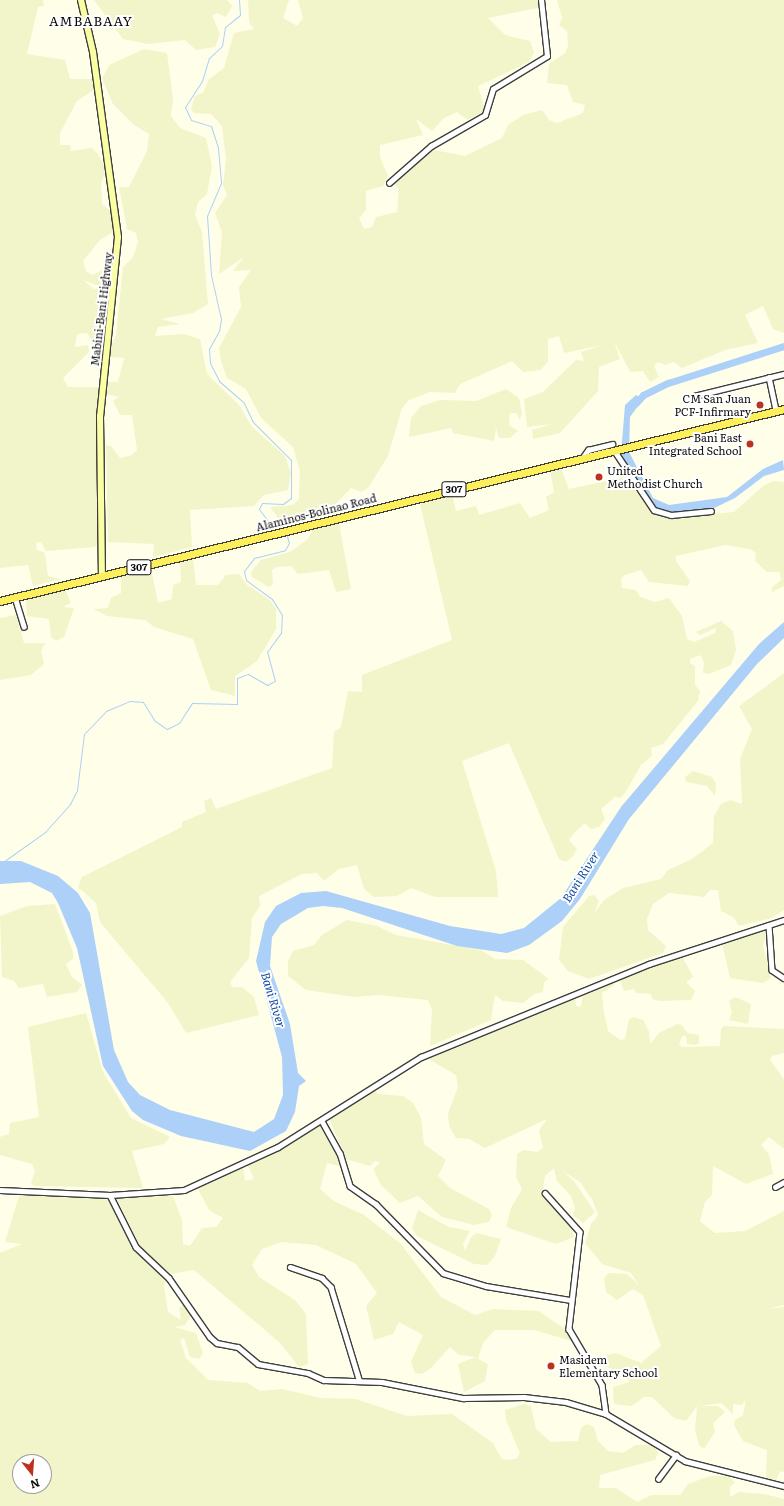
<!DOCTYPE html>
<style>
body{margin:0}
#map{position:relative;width:784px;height:1506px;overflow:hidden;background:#fffee9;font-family:Literata,serif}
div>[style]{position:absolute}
.farmland>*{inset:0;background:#f2f5c9}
.water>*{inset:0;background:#acd0f8}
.stream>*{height:1px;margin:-0.5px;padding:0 0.5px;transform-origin:0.5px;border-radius:0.5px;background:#acd0f8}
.river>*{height:7px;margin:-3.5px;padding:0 3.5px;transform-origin:3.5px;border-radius:3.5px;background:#acd0f8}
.roads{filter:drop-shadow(1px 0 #3e3e3e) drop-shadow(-1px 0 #3e3e3e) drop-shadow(0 1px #3e3e3e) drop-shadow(0 -1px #3e3e3e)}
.street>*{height:4.5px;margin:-2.25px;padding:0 2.25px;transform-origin:2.25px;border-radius:2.25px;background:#fff}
.secondary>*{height:6px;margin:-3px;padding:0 3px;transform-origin:3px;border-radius:3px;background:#fbffa4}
.primary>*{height:7px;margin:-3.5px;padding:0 3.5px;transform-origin:3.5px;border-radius:3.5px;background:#fdef5b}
.dots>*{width:11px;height:11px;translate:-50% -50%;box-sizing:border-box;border:2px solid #fff;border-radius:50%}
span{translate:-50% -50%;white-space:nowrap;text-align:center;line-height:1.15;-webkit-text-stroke:4px #fff;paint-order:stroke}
.shield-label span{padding:1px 3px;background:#fff;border:1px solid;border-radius:3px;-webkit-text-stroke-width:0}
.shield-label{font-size:10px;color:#0b0b0b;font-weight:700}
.street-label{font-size:11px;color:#0b0b0b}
.poi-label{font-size:11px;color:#0b0b0b}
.right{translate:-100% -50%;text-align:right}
.left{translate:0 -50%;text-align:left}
.water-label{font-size:12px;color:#124b9f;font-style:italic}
.quarter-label{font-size:13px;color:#0b0b0b;letter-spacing:1px}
.north{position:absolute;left:12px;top:1454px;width:40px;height:40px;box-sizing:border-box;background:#fff;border:1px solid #9d9d9d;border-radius:50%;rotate:163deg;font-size:11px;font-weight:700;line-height:16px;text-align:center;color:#0b0b0b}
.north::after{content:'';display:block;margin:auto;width:14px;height:18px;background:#be3120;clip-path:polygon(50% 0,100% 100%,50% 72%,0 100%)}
</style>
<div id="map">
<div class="farmland">
<div style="clip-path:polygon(0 0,43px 0,44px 6px,38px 7px,27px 54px,65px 60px,70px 79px,93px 79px,94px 90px,77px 101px,60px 133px,60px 145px,70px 145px,71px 151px,92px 148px,98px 154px,106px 169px,101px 184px,102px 204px,113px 213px,113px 232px,100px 240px,83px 261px,86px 271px,92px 275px,112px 266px,109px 284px,99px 286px,83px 280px,94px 289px,113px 288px,105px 338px,92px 341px,87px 333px,77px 334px,75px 347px,88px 345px,89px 352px,63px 378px,68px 387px,99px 387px,99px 541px,95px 547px,46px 551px,41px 542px,36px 543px,37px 550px,45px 553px,48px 576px,60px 579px,33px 586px,28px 565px,0 568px)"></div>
<div style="clip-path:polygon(94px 0,227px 0,232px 6px,226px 17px,217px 13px,212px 15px,220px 34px,215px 47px,196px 50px,185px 40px,148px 44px,123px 39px)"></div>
<div style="clip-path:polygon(248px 0,289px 0,283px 18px,297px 26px,303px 18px,298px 0,539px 0,537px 8px,488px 18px,505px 35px,530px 41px,534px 53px,529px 62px,478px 86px,485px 110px,468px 120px,457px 112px,444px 118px,432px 131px,416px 119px,423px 135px,380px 145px,380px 157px,388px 176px,383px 186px,366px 191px,366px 210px,359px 218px,364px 229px,372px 227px,376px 217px,397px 212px,399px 189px,393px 182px,434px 150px,465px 156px,502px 138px,508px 125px,523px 115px,542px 110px,549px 120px,557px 123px,583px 113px,585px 105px,573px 102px,567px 85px,547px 83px,549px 64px,565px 53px,568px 46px,567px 31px,559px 25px,562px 18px,557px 0,784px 0,784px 333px,773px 329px,763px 306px,745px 315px,758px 343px,725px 350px,682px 368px,674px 362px,665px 365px,658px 362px,654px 366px,659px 377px,650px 382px,643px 371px,630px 372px,614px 341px,620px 359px,599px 367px,598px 391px,560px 433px,533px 439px,532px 430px,552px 424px,527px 427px,524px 399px,543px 392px,576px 360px,584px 361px,581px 352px,603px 345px,564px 353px,559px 336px,548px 339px,548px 362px,540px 370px,523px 372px,512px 361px,460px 384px,455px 393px,430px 392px,409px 400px,402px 408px,388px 456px,368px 488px,361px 492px,351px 488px,327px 513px,292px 521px,278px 518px,270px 507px,293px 505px,299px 499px,300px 471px,293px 447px,261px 418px,246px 389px,227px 378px,221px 361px,219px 348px,241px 307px,239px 287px,251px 270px,233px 271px,244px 257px,219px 274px,222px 232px,215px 213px,227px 195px,223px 185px,226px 159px,222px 126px,211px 114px,194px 113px,191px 109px,195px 96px,203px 93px,209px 79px,224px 68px,234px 33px,254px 29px,249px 22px)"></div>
<div style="clip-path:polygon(144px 49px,167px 53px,173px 99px,171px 116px,180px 128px,206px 138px,212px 166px,207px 194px,198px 202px,195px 215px,202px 232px,208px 304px,193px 313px,161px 319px,180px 324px,158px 327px,155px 336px,184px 334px,200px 339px,207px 374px,239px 405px,252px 427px,285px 456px,291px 473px,288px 490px,264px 495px,254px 506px,190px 510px,192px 547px,153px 557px,154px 544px,108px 542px,106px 445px,111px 446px,120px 458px,132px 455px,137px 450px,132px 415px,120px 415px,113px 401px,119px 397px,106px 394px,108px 382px,118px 382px,124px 358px,109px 357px,109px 352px,116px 335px,123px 267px,133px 257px,138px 242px,136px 233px,127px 229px,119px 187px,129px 187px,147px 151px,149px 134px,134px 125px,113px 104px,102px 79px,109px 65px)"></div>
<div style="clip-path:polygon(506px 389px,519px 398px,522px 413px,520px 420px,516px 413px,510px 413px,509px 425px,518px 431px,510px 438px,499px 438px,496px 428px,494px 441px,453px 433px,451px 428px,409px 437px,411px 418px,421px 406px,440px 400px,476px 401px)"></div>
<div style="clip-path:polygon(560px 466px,569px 489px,624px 477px,655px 514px,671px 518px,734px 512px,763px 486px,773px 481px,784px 482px,784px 586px,772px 592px,772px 587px,781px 580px,780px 572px,767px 572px,755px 561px,756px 553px,750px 549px,725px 545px,676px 556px,676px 561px,690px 581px,688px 586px,649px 582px,641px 570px,625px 575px,621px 579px,622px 588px,636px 590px,640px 597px,655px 602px,669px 598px,682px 616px,687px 639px,694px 642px,715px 633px,716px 628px,700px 635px,696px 632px,721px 621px,733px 631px,736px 650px,731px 665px,709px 674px,703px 673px,704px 662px,700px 655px,690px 659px,690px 663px,695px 666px,695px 685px,700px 691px,698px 701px,663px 744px,651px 748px,652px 756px,641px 765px,625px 793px,620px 798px,615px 797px,601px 809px,605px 819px,599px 827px,591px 829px,585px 823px,574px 833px,569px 840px,577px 849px,573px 856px,566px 862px,559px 859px,509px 743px,462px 761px,496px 871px,498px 897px,435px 897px,411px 888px,397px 896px,374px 897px,364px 889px,357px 865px,339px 869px,324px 881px,317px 873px,302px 874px,259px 896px,260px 906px,252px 918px,249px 958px,230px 982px,232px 987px,242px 987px,254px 997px,259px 1015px,186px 1033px,168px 1003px,100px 922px,96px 903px,78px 887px,82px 877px,182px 827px,182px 822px,206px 812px,204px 801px,211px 798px,216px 809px,332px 768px,334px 732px,341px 727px,348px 691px,362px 692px,362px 675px,452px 640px,420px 504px,452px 494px,456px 511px,476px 506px,479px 515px,520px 503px,530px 518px,549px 510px,546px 497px,554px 492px,550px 469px)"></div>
<div style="clip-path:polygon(339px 523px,351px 589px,336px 592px,329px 570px,298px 574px,291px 566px,276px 567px,272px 570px,273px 584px,269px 587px,252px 577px,251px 572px,261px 560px,290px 552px,308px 539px,313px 529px)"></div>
<div style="clip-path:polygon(193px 559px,196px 585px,218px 585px,226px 575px,239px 574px,247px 585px,270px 600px,276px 609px,276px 629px,257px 661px,235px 676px,235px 696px,211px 690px,193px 639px,154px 627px,145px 620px,107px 616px,93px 609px,108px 608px,111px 598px,121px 593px,121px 575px,151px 568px,158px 603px,172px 599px,173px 585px,181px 582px,180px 561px)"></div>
<div style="clip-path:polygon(65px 589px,71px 603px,63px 607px,74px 608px,64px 637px,56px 641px,51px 637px,49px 619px,27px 616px,26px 597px)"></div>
<div style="clip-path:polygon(16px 615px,24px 643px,46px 643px,41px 650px,44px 664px,31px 675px,0 680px,0 618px)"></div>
<div style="clip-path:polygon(784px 673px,784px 910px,772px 918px,739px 926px,733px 917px,721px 911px,718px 890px,710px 890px,704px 897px,669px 893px,653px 904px,647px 919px,648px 930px,666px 946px,663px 953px,589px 979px,568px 971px,559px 960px,563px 927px,589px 896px,594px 895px,599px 901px,595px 911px,595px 912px,604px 900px,623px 888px,661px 879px,668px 870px,692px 859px,713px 843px,714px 816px,721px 804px,730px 800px,742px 804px,740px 759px,752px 729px,739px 706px)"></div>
<div style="clip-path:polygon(693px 771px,712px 777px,716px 784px,715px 796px,707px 786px,686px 782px,685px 777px)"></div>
<div style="clip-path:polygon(55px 904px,73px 952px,73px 959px,66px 964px,72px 977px,82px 985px,77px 992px,47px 997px,43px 984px,19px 988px,14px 981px,2px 977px,0 916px,27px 906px)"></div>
<div style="clip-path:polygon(347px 920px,377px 926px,396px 935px,481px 950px,495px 959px,523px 960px,549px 979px,544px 982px,543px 992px,534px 994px,523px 1003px,503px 1001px,495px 995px,491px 1020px,430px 1046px,432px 1010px,428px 1000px,378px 995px,355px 997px,306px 990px,288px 976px,288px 961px,293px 951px,314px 945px,322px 935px)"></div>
<div style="clip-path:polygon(769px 926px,763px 945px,771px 978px,763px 983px,730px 978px,722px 943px)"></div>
<div style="clip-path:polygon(681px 954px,693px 977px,686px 982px,695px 991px,691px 1000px,660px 1001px,652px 999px,651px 994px,636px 993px,634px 989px,624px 991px,619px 976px)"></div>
<div style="clip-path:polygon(611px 981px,615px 985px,602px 993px,604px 1013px,608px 1031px,620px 1040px,625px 1039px,629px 1019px,634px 1017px,643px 1020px,649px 1031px,650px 1044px,659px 1033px,677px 1024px,682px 1025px,687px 1033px,699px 1035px,699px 1043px,695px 1045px,687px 1044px,686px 1036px,682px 1036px,679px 1045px,683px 1047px,720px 1046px,721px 1029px,724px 1026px,784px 1029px,784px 1053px,772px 1056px,770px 1060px,784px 1079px,784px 1149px,769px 1137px,761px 1145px,769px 1154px,773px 1174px,746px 1184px,713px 1166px,712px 1195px,705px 1202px,700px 1221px,715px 1233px,745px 1231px,784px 1211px,784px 1305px,767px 1309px,784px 1307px,784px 1472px,780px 1471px,776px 1480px,766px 1478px,767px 1450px,743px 1441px,734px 1425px,735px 1420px,743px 1415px,746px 1399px,742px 1405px,733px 1404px,733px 1414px,721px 1403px,700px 1406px,718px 1406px,725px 1412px,713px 1423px,715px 1432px,704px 1449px,699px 1445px,695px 1430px,697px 1407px,704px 1397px,686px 1421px,674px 1418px,652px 1397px,644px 1397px,632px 1406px,614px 1404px,613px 1387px,630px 1382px,622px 1373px,605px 1366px,607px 1355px,616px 1353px,641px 1363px,661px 1346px,643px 1295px,633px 1289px,617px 1300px,606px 1292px,604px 1278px,609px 1273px,627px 1274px,639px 1285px,631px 1273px,602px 1264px,585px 1243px,591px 1224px,598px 1215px,593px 1201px,580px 1182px,561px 1170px,574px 1181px,595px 1212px,583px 1223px,573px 1215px,575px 1208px,571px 1196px,557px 1181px,554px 1168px,545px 1176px,542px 1193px,569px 1221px,574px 1237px,556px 1244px,506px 1227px,511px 1208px,522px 1189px,516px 1177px,517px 1154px,523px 1150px,537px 1152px,543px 1148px,539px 1130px,547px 1119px,485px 1148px,469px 1139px,456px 1138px,449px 1126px,448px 1113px,458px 1087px,456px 1075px,430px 1060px,428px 1056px,575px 996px,576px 1006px,581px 1007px,583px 993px,592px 993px)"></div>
<div style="clip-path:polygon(735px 997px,751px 1004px,748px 1024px,729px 1020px,732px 1013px,729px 1001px)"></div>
<div style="clip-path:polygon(86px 1013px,103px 1072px,131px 1118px,170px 1137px,164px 1144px,132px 1151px,143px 1188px,34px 1186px,31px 1183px,35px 1171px,32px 1164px,0 1155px,0 1137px,9px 1134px,10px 1123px,39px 1117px,28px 1027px)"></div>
<div style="clip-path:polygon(374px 1090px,378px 1094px,403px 1096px,413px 1103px,421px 1118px,424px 1144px,446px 1160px,438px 1176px,450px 1188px,489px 1209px,492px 1215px,489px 1222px,474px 1225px,442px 1217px,418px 1196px,400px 1203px,381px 1185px,375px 1173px,374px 1168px,380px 1163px,375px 1161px,370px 1166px,346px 1159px,329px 1118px)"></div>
<div style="clip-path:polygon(322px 1123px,343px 1167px,327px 1163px,320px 1189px,334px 1201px,364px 1215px,401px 1244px,441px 1297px,475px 1315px,493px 1309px,538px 1311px,564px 1328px,572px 1341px,534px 1330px,495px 1330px,483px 1343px,478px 1359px,488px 1364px,485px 1381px,464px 1392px,458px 1364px,476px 1357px,459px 1355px,450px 1347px,431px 1368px,422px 1374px,415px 1373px,411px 1362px,423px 1335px,399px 1322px,393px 1334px,374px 1340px,366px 1306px,377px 1293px,356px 1264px,316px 1245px,281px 1242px,262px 1249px,252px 1265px,259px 1277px,295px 1300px,306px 1314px,308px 1364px,299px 1367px,279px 1342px,194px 1270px,171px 1274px,141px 1248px,116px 1197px,173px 1196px,182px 1220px,183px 1244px,190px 1246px,202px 1228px,216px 1227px,223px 1218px,209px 1210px,197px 1187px,243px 1166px,245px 1181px,254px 1179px,247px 1163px)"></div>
<div style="clip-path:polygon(evenodd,20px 1193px,110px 1196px,134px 1246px,167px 1278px,164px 1286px,168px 1312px,181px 1320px,179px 1308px,183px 1305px,192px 1314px,185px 1325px,174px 1327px,196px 1333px,203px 1353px,199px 1359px,190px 1357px,184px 1338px,180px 1340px,186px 1358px,208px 1380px,248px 1383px,260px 1391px,282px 1389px,321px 1398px,356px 1399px,407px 1416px,452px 1414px,493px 1443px,501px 1458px,506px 1460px,516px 1459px,520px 1453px,506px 1420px,505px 1410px,524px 1404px,531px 1406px,536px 1429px,551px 1442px,578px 1441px,581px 1428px,587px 1424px,594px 1427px,598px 1441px,608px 1451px,623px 1453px,635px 1445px,653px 1445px,658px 1453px,655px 1460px,600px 1475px,599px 1488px,616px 1488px,637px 1502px,652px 1495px,680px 1495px,688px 1484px,710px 1476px,728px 1476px,735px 1482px,730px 1487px,730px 1497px,739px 1492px,765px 1494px,784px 1499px,784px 1506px,0 1506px,0 1253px,22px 1244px,5px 1242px,20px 1193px,20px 1462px,44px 1462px,44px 1486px,20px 1486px,20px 1462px)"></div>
<div style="clip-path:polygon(418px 1210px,449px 1227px,470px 1231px,463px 1244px,465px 1251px,471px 1237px,477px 1233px,501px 1239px,495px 1256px,487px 1265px,474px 1264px,417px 1236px,412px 1228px)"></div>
</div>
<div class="water">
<div style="clip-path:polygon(636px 395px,643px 399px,630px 417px,629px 452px,653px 498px,669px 505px,727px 497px,763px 469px,783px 460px,784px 470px,764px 476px,735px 498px,712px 509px,669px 512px,654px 507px,621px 454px,625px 405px)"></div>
<div style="clip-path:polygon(784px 622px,784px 638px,757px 664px,629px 819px,580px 899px,562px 921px,529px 945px,507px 953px,457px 946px,342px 908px,323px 906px,308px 908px,281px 924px,272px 937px,270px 966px,290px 1024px,298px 1073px,306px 1081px,299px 1086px,295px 1112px,286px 1131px,250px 1151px,181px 1136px,143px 1120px,132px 1111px,103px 1066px,77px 948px,58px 903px,52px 893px,30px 882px,0 884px,0 861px,21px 861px,58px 876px,78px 893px,90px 913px,114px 1050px,128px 1082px,140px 1095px,170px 1110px,254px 1132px,274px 1119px,283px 1095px,282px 1057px,256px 961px,265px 922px,276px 906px,301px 893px,326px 891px,450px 926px,501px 934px,524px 928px,561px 898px,621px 807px,759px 644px)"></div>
</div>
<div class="stream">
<div style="left:239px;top:0;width:15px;rotate:86deg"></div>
<div style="left:240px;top:15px;width:19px;rotate:141deg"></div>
<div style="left:225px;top:27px;width:19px;rotate:99deg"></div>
<div style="left:222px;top:46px;width:18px;rotate:137deg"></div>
<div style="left:209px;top:58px;width:24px;rotate:107deg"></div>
<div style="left:202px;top:81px;width:31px;rotate:123deg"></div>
<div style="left:185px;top:107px;width:14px;rotate:65deg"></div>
<div style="left:191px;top:120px;width:21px;rotate:17deg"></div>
<div style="left:211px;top:126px;width:23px;rotate:72deg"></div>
<div style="left:218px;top:148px;width:35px;rotate:85deg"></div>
<div style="left:221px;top:183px;width:36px;rotate:113deg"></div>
<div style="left:207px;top:216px;width:59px;rotate:86.1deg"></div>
<div style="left:211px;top:275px;width:45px;rotate:77.2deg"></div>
<div style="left:221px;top:319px;width:12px;rotate:99deg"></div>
<div style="left:219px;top:331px;width:21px;rotate:119deg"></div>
<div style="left:209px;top:349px;width:14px;rotate:86deg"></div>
<div style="left:210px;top:363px;width:20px;rotate:63deg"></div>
<div style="left:219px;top:381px;width:33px;rotate:41deg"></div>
<div style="left:244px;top:403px;width:21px;rotate:65deg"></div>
<div style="left:253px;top:422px;width:54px;rotate:45deg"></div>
<div style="left:291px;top:460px;width:38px;rotate:90deg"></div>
<div style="left:291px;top:498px;width:10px;rotate:143deg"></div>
<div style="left:283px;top:504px;width:21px;rotate:-177deg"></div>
<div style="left:262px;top:503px;width:7px;rotate:117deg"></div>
<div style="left:259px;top:509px;width:15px;rotate:53deg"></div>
<div style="left:268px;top:521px;width:18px;rotate:27deg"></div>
<div style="left:3px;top:862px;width:52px;rotate:-35.5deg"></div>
<div style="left:45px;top:832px;width:38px;rotate:-48deg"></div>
<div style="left:70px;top:804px;width:16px;rotate:-63deg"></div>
<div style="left:77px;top:790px;width:56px;rotate:-82.9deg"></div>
<div style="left:84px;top:734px;width:32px;rotate:-46deg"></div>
<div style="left:106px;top:711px;width:26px;rotate:-23deg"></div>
<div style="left:130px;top:701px;width:13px;rotate:4deg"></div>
<div style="left:143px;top:702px;width:22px;rotate:58deg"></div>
<div style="left:155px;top:721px;width:14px;rotate:34deg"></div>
<div style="left:167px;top:729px;width:13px;rotate:-27deg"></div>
<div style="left:179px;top:723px;width:24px;rotate:-57deg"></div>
<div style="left:192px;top:703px;width:45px;rotate:1.3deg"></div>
<div style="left:237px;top:704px;width:26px;rotate:-90deg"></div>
<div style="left:237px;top:678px;width:12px;rotate:-20deg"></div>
<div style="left:248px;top:674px;width:22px;rotate:30deg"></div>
<div style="left:267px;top:685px;width:9px;rotate:-27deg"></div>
<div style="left:275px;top:681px;width:30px;rotate:-105deg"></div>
<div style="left:267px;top:652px;width:24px;rotate:-54deg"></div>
<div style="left:281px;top:633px;width:18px;rotate:-87deg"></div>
<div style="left:282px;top:615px;width:19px;rotate:-122deg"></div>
<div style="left:272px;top:599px;width:32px;rotate:-144deg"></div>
<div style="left:246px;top:580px;width:9px;rotate:-103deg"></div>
<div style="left:244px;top:571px;width:16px;rotate:-52deg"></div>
<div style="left:254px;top:558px;width:32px;rotate:-14deg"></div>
<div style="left:285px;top:550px;width:8px;rotate:-60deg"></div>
<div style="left:289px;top:543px;width:10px;rotate:-107deg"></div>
</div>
<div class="river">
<div style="left:635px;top:404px;width:12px;rotate:-48deg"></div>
<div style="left:643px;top:395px;width:28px;rotate:-26deg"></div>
<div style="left:668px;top:383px;width:122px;rotate:-17.7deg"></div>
</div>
<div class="roads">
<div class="street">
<div style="left:389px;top:183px;width:56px;rotate:-41.4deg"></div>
<div style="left:431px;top:146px;width:62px;rotate:-29.9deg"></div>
<div style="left:485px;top:115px;width:27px;rotate:-73deg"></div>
<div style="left:493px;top:89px;width:63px;rotate:-31.4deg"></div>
<div style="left:547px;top:56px;width:56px;rotate:-96.1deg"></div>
<div style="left:769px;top:377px;width:35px;rotate:78deg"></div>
<div style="left:686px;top:398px;width:101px;rotate:-13.8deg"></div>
<div style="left:614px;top:450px;width:72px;rotate:56.3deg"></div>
<div style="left:654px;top:510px;width:18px;rotate:16deg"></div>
<div style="left:671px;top:515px;width:40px;rotate:-5.7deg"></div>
<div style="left:583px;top:457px;width:9px;rotate:-54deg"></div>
<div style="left:588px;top:450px;width:25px;rotate:-14deg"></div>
<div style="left:15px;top:597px;width:31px;rotate:73deg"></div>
<div style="left:769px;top:925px;width:45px;rotate:86.2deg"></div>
<div style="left:772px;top:970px;width:14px;rotate:34deg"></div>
<div style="left:322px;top:1121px;width:37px;rotate:61deg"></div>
<div style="left:340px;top:1153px;width:34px;rotate:73deg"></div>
<div style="left:350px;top:1186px;width:32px;rotate:35deg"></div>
<div style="left:376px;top:1204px;width:96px;rotate:45.8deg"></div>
<div style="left:443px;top:1273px;width:45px;rotate:16.8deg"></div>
<div style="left:486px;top:1286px;width:86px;rotate:9.4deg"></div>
<div style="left:775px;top:1187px;width:10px;rotate:-29deg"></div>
<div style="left:0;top:1190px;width:110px;rotate:2.6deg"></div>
<div style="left:110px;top:1195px;width:74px;rotate:-3.9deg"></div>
<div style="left:184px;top:1190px;width:103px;rotate:-24.6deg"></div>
<div style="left:278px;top:1147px;width:169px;rotate:-32.2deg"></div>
<div style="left:421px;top:1057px;width:246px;rotate:-22.2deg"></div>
<div style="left:649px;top:964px;width:142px;rotate:-18.1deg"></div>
<div style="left:545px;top:1193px;width:52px;rotate:48.1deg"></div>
<div style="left:580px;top:1232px;width:98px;rotate:96.5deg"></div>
<div style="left:569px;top:1329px;width:65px;rotate:59.5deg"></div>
<div style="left:602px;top:1385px;width:29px;rotate:82deg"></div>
<div style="left:110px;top:1195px;width:58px;rotate:63.4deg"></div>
<div style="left:136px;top:1247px;width:45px;rotate:43.2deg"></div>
<div style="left:169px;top:1278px;width:72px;rotate:55.2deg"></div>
<div style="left:210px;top:1337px;width:9px;rotate:41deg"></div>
<div style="left:217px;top:1343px;width:21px;rotate:11deg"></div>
<div style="left:238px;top:1347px;width:26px;rotate:40deg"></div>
<div style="left:258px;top:1364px;width:51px;rotate:10.2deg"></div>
<div style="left:308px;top:1373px;width:17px;rotate:24deg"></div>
<div style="left:324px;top:1380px;width:58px;rotate:2deg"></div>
<div style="left:382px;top:1382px;width:83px;rotate:11.2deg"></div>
<div style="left:463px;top:1398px;width:61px;rotate:-0.9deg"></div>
<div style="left:524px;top:1397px;width:42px;rotate:6.8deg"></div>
<div style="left:566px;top:1402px;width:42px;rotate:16.7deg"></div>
<div style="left:606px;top:1414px;width:92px;rotate:30.7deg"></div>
<div style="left:685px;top:1461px;width:102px;rotate:14.2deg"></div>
<div style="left:290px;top:1267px;width:34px;rotate:19deg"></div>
<div style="left:322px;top:1278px;width:13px;rotate:45deg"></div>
<div style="left:331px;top:1287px;width:96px;rotate:73.1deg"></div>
<div style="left:658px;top:1479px;width:30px;rotate:-53deg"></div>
</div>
<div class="secondary">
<div style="left:81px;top:0;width:53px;rotate:77deg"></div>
<div style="left:93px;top:52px;width:187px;rotate:82.3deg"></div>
<div style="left:118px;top:237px;width:180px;rotate:95.7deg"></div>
<div style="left:100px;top:416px;width:160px;rotate:89.3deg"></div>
</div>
<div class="primary">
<div style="left:0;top:601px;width:807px;rotate:-13.76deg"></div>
</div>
</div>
<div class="dots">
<div style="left:760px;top:405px;background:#be3120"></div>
<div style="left:750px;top:444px;background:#be3120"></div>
<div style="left:599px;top:477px;background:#be3120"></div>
<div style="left:551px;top:1366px;background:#be3120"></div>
</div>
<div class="shield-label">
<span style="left:454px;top:489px">307</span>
<span style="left:139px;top:567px">307</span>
</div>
<div class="street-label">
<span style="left:101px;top:309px;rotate:-83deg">Mabini-Bani Highway</span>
<span style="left:316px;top:512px;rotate:-14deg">Alaminos-Bolinao Road</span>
</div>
<div class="poi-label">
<span class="right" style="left:751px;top:405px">CM San Juan<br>PCF-Infirmary</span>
<span class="right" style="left:742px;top:444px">Bani East<br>Integrated School</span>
<span class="left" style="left:607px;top:477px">United<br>Methodist Church</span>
<span class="left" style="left:559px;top:1366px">Masidem<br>Elementary School</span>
</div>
<div class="water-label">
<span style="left:581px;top:877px;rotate:-58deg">Bani River</span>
<span style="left:273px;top:1000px;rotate:73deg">Bani River</span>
</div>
<div class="quarter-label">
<span style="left:91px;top:21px">AMBABAAY</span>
</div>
<div class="north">N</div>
</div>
